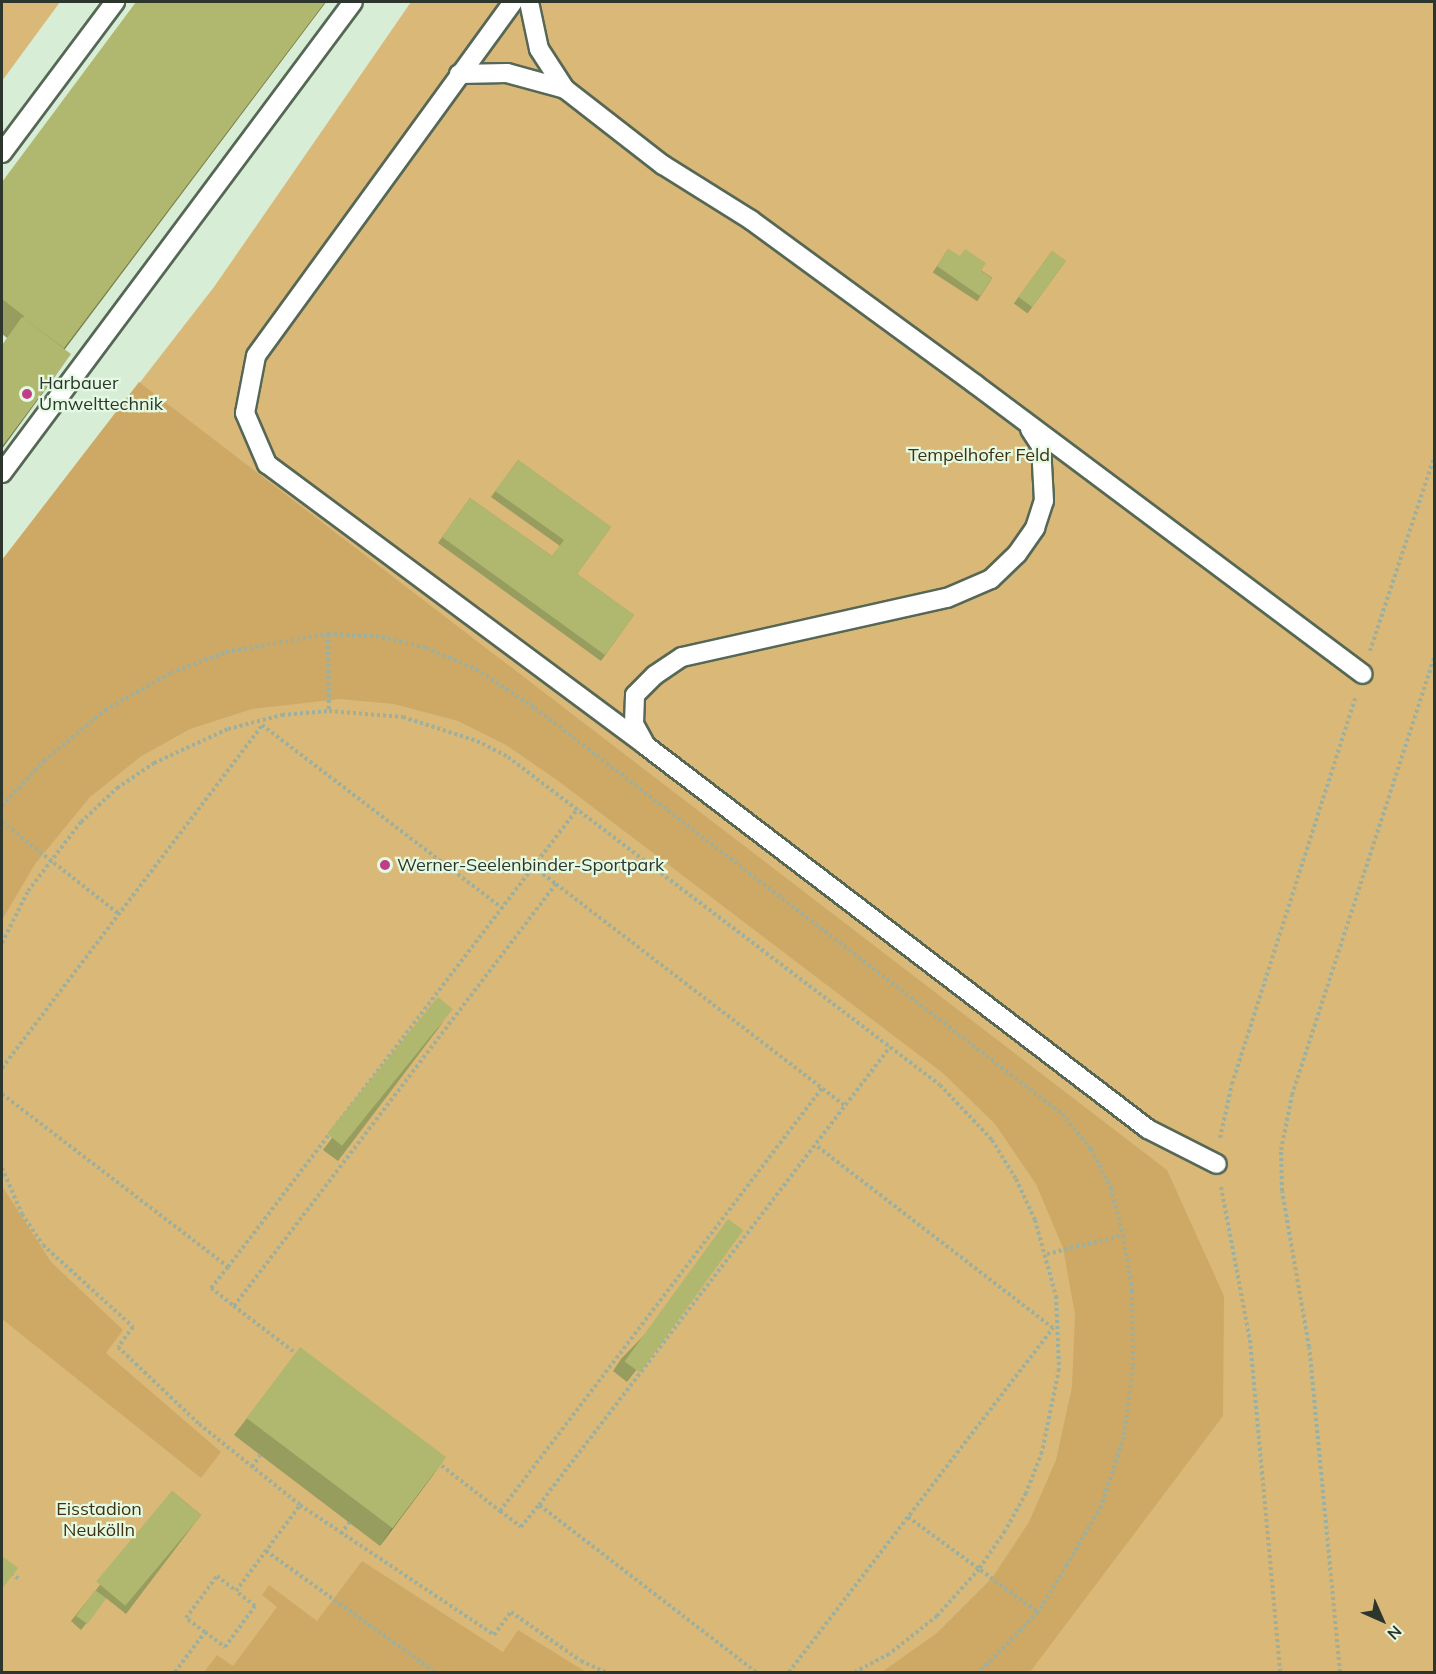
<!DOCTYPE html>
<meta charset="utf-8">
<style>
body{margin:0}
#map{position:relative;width:1436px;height:1674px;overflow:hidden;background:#d7edd6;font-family:Mulish,sans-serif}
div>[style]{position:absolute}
.green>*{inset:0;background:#dab878}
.forest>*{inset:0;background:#cda965}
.path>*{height:4px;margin-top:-2px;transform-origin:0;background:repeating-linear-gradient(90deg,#9daf9d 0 3px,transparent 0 6px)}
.roads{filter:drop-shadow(2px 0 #566855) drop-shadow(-2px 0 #566855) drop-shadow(0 2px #566855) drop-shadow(0 -2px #566855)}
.lane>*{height:18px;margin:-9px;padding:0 9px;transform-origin:9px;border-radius:9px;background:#fff}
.wall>*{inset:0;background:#979d5f;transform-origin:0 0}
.shaded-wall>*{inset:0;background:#7b804d}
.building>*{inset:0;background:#b0b76e;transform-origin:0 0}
.dots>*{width:16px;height:16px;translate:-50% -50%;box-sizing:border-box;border:3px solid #e5fae3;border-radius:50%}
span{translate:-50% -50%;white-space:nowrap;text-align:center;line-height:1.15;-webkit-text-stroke:4.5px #e5fae3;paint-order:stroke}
.poi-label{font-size:18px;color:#2d362d}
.left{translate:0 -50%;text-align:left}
.park-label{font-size:18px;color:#403113}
.frame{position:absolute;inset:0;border:3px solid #2d362d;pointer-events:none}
.north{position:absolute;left:1352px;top:1590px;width:60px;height:60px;-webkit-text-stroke:4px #e5fae3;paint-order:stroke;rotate:135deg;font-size:16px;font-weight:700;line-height:24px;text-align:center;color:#2d362d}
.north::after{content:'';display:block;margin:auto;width:21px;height:27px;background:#2d362d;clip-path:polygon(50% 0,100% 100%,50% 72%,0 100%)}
</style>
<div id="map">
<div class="green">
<div style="clip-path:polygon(2px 2px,60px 2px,2px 81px)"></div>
<div style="clip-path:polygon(411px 2px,1434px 2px,1434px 1672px,2px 1672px,2px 560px,214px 287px)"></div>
</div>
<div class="forest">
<div style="clip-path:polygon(139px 382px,1167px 1170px,1224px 1296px,1223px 1416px,1030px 1672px,882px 1672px,937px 1633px,992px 1578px,1029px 1522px,1056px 1460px,1072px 1387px,1075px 1314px,1063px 1248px,1036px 1184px,995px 1124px,944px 1074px,557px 780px,506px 745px,458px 721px,394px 704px,340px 699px,252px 709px,190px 729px,140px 757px,90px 797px,35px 864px,2px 920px,2px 560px)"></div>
<div style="clip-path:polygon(2px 1186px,51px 1262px,123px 1330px,106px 1353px,221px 1452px,201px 1478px,2px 1319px)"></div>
<div style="clip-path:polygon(362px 1561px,503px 1652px,518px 1630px,586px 1672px,204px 1672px,217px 1655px,233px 1666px,277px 1607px,262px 1595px,269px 1585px,317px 1621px)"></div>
</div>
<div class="path">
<div style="left:328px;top:634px;width:77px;rotate:89.3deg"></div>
<div style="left:1370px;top:651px;width:203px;rotate:-71.7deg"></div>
<div style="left:2px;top:806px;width:62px;rotate:-47deg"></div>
<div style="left:44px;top:761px;width:80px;rotate:-39.9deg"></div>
<div style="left:105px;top:710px;width:76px;rotate:-29.3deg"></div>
<div style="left:171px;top:673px;width:59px;rotate:-20.9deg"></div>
<div style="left:226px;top:652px;width:104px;rotate:-10deg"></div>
<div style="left:328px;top:634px;width:48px;rotate:2.4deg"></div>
<div style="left:376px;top:636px;width:51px;rotate:13.5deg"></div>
<div style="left:426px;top:648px;width:54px;rotate:22.8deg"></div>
<div style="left:476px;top:669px;width:71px;rotate:33.5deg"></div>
<div style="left:535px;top:708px;width:665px;rotate:37.61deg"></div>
<div style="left:1062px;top:1114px;width:45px;rotate:50.4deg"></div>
<div style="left:1091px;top:1149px;width:44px;rotate:62.9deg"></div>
<div style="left:1111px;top:1188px;width:49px;rotate:75.7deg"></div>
<div style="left:1123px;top:1235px;width:57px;rotate:80.9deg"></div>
<div style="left:1132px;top:1291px;width:76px;rotate:89.2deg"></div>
<div style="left:1133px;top:1367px;width:71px;rotate:97.3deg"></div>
<div style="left:1124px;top:1437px;width:73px;rotate:108.4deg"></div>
<div style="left:1101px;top:1506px;width:68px;rotate:120deg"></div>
<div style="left:1067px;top:1565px;width:55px;rotate:121.7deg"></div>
<div style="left:1038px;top:1612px;width:84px;rotate:134.5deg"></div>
<div style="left:2px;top:822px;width:149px;rotate:38.2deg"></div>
<div style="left:533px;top:867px;width:29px;rotate:36deg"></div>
<div style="left:2px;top:943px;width:58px;rotate:-63.4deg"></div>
<div style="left:28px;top:891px;width:87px;rotate:-52.5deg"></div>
<div style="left:81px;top:822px;width:50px;rotate:-43.4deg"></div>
<div style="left:117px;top:788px;width:45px;rotate:-34deg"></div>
<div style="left:154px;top:763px;width:81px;rotate:-24.7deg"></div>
<div style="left:228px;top:729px;width:56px;rotate:-14.5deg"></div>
<div style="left:282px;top:715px;width:47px;rotate:-4.9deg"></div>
<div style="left:329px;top:711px;width:74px;rotate:4.6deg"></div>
<div style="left:403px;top:717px;width:78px;rotate:18deg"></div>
<div style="left:477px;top:741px;width:35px;rotate:27deg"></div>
<div style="left:508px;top:757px;width:542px;rotate:37.21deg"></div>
<div style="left:940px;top:1085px;width:76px;rotate:46.6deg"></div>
<div style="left:992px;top:1140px;width:46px;rotate:58.4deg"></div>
<div style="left:1016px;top:1179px;width:45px;rotate:65.1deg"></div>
<div style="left:1035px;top:1220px;width:79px;rotate:74.6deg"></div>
<div style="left:1056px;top:1296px;width:73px;rotate:87.6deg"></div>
<div style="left:1059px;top:1369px;width:85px;rotate:101.6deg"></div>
<div style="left:1042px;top:1452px;width:44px;rotate:111.3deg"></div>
<div style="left:1026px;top:1493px;width:43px;rotate:118.9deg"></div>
<div style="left:1005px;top:1531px;width:46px;rotate:124.4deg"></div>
<div style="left:979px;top:1569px;width:63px;rotate:131.8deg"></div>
<div style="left:937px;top:1616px;width:61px;rotate:141.6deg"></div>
<div style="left:889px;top:1654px;width:38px;rotate:152deg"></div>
<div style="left:2px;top:1068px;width:430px;rotate:-52.8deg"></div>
<div style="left:262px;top:725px;width:302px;rotate:37.3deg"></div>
<div style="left:2px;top:1094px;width:285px;rotate:37.4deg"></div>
<div style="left:228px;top:1267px;width:577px;rotate:-52.67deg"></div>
<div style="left:1220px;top:1138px;width:55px;rotate:-77.5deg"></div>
<div style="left:1232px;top:1084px;width:408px;rotate:-72.3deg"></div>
<div style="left:2px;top:1168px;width:50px;rotate:66.5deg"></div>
<div style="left:22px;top:1214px;width:37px;rotate:56deg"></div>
<div style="left:43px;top:1245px;width:122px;rotate:42.3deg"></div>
<div style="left:133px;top:1327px;width:25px;rotate:127deg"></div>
<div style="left:118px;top:1347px;width:112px;rotate:43.5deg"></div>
<div style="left:199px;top:1424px;width:129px;rotate:38.7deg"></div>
<div style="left:300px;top:1505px;width:234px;rotate:33.8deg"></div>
<div style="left:494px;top:1635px;width:29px;rotate:-54deg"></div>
<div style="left:511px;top:1612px;width:85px;rotate:35deg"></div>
<div style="left:581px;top:1661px;width:27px;rotate:24deg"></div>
<div style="left:1221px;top:1187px;width:156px;rotate:79.3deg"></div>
<div style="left:1250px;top:1340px;width:333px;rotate:84.8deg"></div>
<div style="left:1047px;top:1254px;width:78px;rotate:-14deg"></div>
<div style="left:228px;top:1267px;width:27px;rotate:129deg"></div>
<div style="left:211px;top:1288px;width:29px;rotate:38deg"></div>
<div style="left:298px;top:1355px;width:81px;rotate:-142.6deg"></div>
<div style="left:234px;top:1306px;width:531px;rotate:-52.66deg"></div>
<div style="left:556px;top:884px;width:364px;rotate:37.5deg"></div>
<div style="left:437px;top:1462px;width:80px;rotate:37.9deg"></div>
<div style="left:500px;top:1511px;width:532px;rotate:-52.72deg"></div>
<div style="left:252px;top:1467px;width:14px;rotate:-56deg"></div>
<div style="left:500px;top:1511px;width:26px;rotate:37deg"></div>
<div style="left:521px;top:1527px;width:28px;rotate:-51deg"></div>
<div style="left:908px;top:1517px;width:161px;rotate:36.2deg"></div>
<div style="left:341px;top:1534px;width:14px;rotate:-54deg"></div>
<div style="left:266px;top:1551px;width:208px;rotate:35.6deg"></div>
<div style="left:2px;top:1565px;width:23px;rotate:40deg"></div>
<div style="left:205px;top:1632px;width:24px;rotate:-144deg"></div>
<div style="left:186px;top:1618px;width:52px;rotate:-53.6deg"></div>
<div style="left:217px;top:1576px;width:24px;rotate:38deg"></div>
<div style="left:175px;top:1672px;width:50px;rotate:-53.1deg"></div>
<div style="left:205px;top:1632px;width:25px;rotate:37deg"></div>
<div style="left:225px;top:1647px;width:51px;rotate:-53.8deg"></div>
<div style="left:255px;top:1606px;width:24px;rotate:-142deg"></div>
<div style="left:236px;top:1591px;width:107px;rotate:-53.3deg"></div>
<div style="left:756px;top:1672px;width:274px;rotate:-142.4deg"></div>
<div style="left:539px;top:1505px;width:577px;rotate:-52.53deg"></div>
<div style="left:789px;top:1672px;width:434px;rotate:-52.5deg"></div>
<div style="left:1053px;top:1328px;width:300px;rotate:-142.4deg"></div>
<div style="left:1340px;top:1672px;width:326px;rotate:-95.4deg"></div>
<div style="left:1309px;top:1347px;width:158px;rotate:-99.8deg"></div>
<div style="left:1282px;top:1191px;width:41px;rotate:-91.4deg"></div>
<div style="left:1281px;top:1150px;width:56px;rotate:-78.7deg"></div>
<div style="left:1292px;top:1095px;width:460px;rotate:-72deg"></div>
</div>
<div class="roads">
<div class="lane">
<div style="left:513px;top:2px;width:437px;rotate:126deg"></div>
<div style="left:256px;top:356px;width:58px;rotate:100.9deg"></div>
<div style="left:245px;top:413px;width:56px;rotate:66.7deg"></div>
<div style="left:267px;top:464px;width:471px;rotate:36.6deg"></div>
<div style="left:645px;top:745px;width:633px;rotate:37.36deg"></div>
<div style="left:1148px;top:1129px;width:77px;rotate:26.9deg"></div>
<div style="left:529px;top:2px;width:48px;rotate:78deg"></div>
<div style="left:539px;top:49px;width:48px;rotate:57deg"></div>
<div style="left:459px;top:74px;width:48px;rotate:-1.2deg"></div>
<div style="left:507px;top:73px;width:60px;rotate:15.4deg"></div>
<div style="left:565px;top:89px;width:124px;rotate:37.8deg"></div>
<div style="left:663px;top:165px;width:104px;rotate:32deg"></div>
<div style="left:751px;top:220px;width:278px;rotate:36.2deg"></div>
<div style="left:975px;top:384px;width:484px;rotate:36.8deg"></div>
<div style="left:2px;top:153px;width:189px;rotate:-53.2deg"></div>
<div style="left:2px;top:473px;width:587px;rotate:-53.31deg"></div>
<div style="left:644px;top:742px;width:21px;rotate:-119deg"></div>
<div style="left:634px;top:724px;width:29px;rotate:-88deg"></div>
<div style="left:635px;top:695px;width:28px;rotate:-45deg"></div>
<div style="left:655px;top:675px;width:32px;rotate:-34deg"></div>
<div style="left:682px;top:657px;width:271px;rotate:-12.6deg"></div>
<div style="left:947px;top:598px;width:48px;rotate:-23.4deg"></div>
<div style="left:991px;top:579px;width:36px;rotate:-44deg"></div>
<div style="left:1017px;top:554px;width:32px;rotate:-55deg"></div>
<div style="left:1035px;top:528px;width:28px;rotate:-72deg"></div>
<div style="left:1044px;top:501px;width:55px;rotate:-93.1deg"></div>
<div style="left:1041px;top:446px;width:20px;rotate:-123deg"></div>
</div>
</div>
<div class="wall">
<div style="clip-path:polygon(326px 2px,64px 349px,48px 386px,7px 338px,2px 334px,2px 182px)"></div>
<div style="left:948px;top:249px;width:53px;height:28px;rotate:33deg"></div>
<div style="left:1052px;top:251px;width:17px;height:65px;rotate:36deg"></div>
<div style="clip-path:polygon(518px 460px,611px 527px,577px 574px,634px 615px,601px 661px,438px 543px,470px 498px,552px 556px,560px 546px,491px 497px)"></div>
<div style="clip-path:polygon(444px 1021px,338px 1161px,323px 1150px,332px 1138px)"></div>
<div style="clip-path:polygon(734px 1242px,627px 1382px,613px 1371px,621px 1359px)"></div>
<div style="clip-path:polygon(247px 1418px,433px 1475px,380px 1546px,234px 1435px)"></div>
<div style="clip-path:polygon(172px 1491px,201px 1515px,126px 1614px,106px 1598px,81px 1630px,71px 1621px,96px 1590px)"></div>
</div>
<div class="shaded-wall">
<div style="clip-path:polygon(325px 2px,326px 2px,41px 381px,57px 357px)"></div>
<div style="clip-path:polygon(71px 354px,48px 386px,2px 449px,2px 446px)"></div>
<div style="clip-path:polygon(743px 1230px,734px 1242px,627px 1382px,636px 1370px)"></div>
<div style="clip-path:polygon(445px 1458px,433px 1475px,380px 1546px,392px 1528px)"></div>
</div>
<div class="building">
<div style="clip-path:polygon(136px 2px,325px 2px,64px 348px,23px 318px,24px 316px,2px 299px,2px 182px)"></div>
<div style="clip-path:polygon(948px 249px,960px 256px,965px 249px,986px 263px,981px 271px,992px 278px,980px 296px,937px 266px)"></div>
<div style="left:1052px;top:251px;width:17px;height:57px;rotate:36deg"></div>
<div style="clip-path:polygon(22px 317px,71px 354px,2px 446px,2px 345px)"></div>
<div style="clip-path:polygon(518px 460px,611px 527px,577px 574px,634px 615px,605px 655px,442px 537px,470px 498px,552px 556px,564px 540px,495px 491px)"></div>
<div style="left:438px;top:997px;width:19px;height:176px;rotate:39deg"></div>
<div style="left:728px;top:1219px;width:19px;height:176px;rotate:36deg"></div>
<div style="left:300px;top:1347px;width:183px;height:89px;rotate:37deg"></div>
<div style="left:172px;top:1491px;width:38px;height:118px;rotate:40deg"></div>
<div style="clip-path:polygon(2px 1556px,18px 1568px,2px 1589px)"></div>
<div style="left:95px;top:1590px;width:14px;height:32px;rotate:36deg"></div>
</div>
<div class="dots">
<div style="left:27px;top:394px;background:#c03e86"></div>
<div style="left:385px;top:865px;background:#c03e86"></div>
</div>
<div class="poi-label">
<span class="left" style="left:39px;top:394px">Harbauer<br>Umwelttechnik</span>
<span class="left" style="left:397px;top:865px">Werner-Seelenbinder-Sportpark</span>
</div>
<div class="park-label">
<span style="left:979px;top:455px">Tempelhofer Feld</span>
<span style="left:99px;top:1520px">Eisstadion<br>Neukölln</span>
</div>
<div class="frame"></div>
<div class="north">N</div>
</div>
